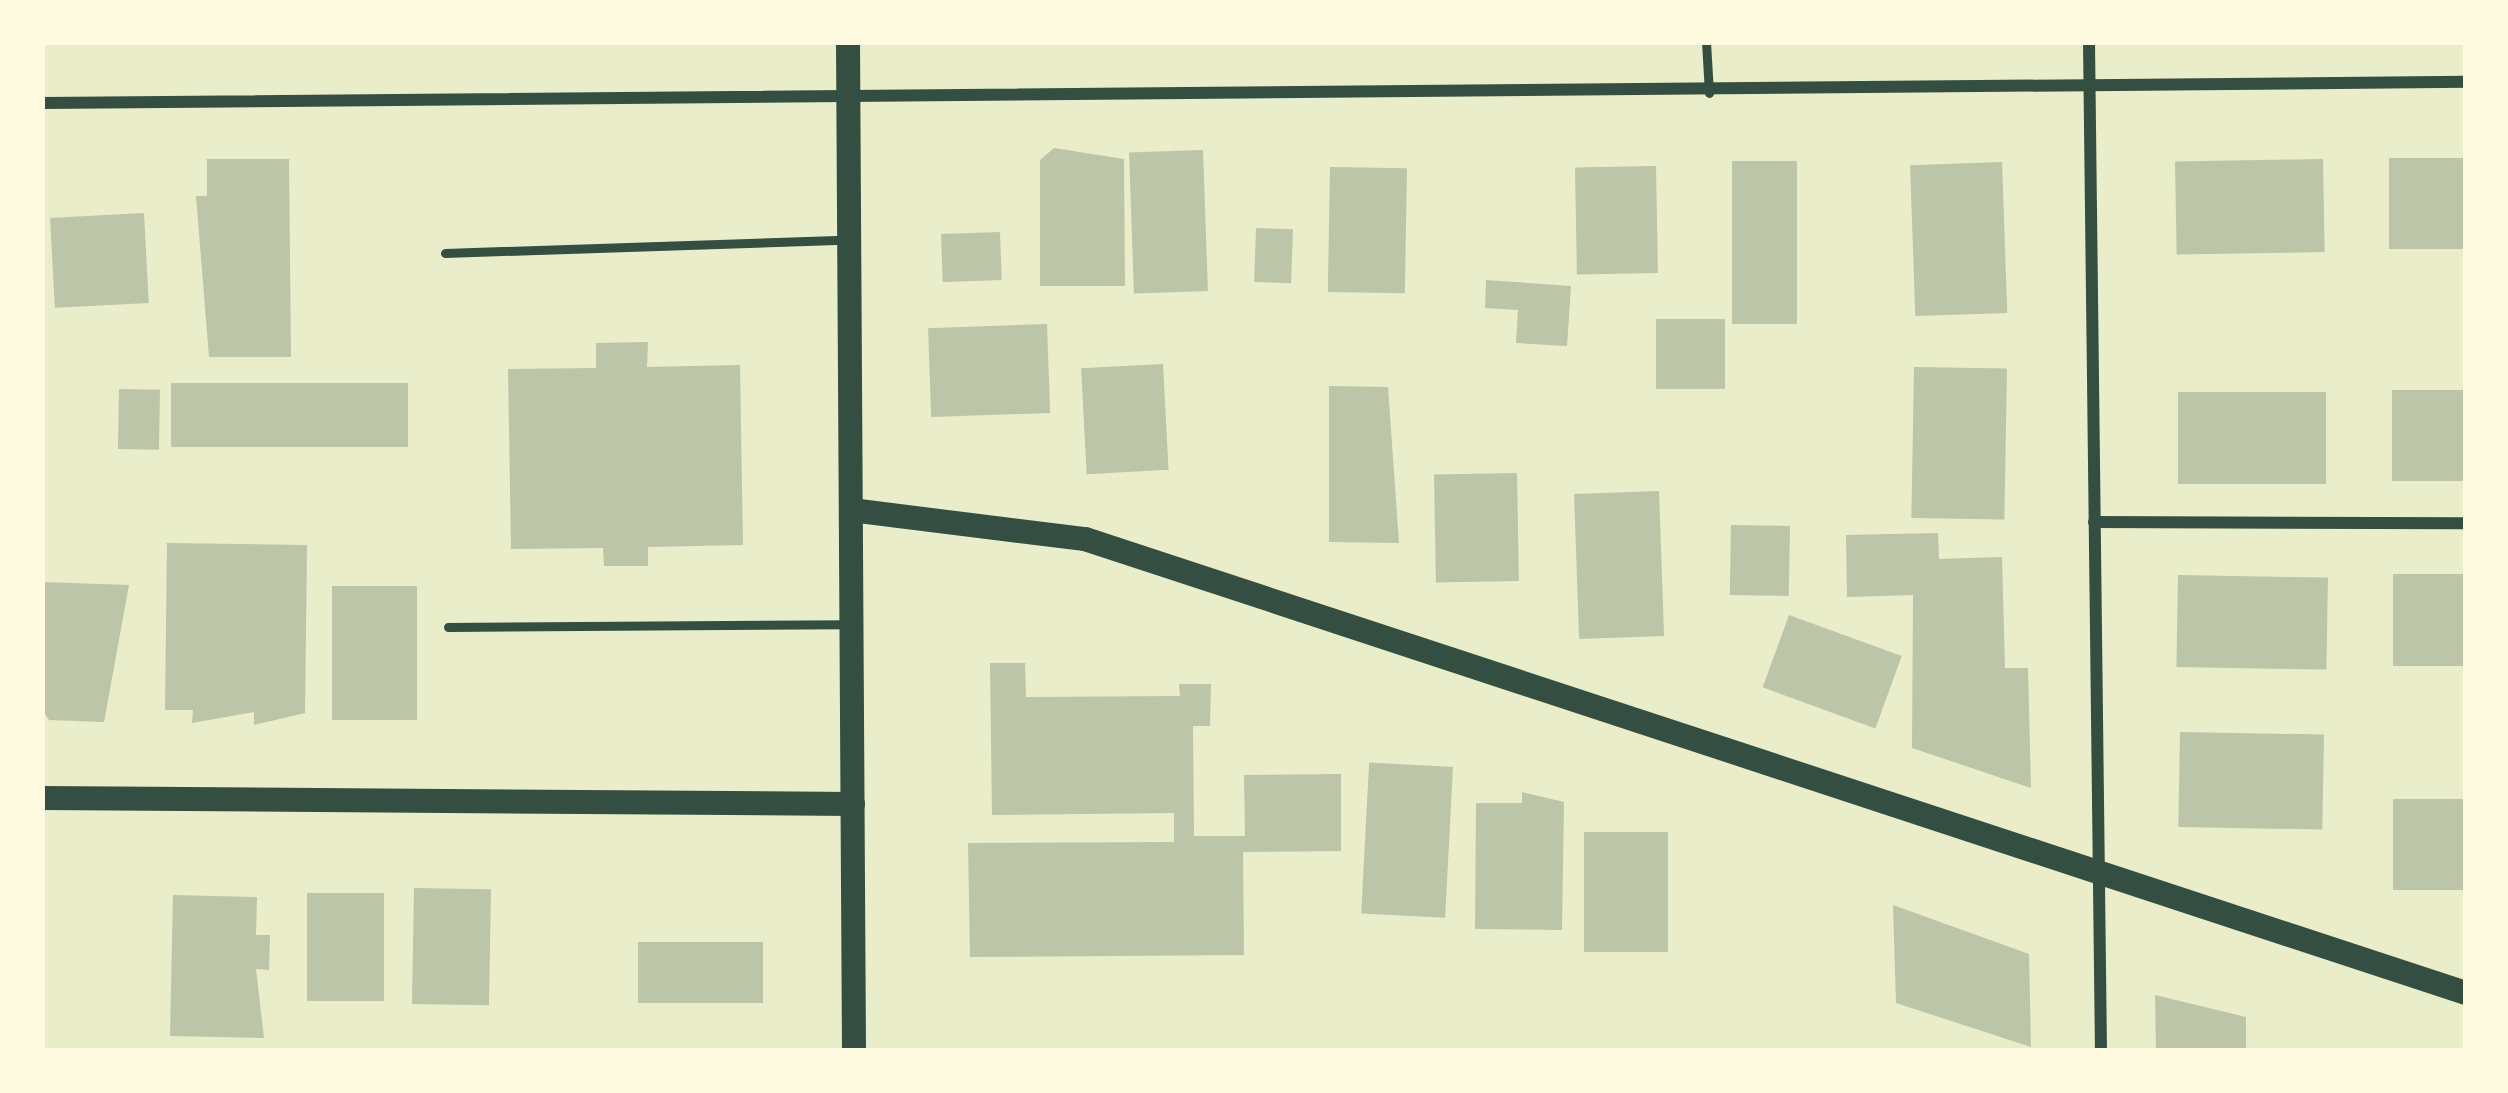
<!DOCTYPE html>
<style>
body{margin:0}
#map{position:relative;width:2508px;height:1093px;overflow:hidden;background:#e9edc9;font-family:"IBM Plex Serif",serif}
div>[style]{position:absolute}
.building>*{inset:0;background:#bcc5a7;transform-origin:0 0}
.service>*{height:9px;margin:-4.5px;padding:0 4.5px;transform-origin:4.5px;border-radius:4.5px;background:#344e41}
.minor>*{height:12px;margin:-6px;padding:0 6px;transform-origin:6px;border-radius:6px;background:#344e41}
.secondary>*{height:24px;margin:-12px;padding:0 12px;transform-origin:12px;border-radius:12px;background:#344e41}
span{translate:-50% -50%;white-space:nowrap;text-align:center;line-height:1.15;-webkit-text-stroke:9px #fefae0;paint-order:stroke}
.frame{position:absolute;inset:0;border:45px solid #fefae0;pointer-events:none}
</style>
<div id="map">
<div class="building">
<div style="clip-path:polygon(1054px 148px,1124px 159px,1125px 286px,1040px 286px,1040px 160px)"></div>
<div style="left:1203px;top:150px;width:141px;height:74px;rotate:88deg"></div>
<div style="left:2466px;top:158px;width:91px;height:77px;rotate:90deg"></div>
<div style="clip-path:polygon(207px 159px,289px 159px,291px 357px,209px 357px,196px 196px,207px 196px)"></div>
<div style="left:2323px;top:159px;width:93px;height:148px;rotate:89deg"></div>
<div style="left:1732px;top:161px;width:65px;height:163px"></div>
<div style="left:2002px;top:162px;width:151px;height:92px;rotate:88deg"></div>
<div style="left:1656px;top:166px;width:107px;height:81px;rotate:89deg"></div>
<div style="left:1330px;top:167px;width:77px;height:125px;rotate:1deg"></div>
<div style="left:144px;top:213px;width:90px;height:94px;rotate:87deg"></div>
<div style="left:1256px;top:228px;width:37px;height:54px;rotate:2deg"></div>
<div style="left:1000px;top:232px;width:48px;height:59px;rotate:88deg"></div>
<div style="clip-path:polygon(1486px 280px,1571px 286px,1567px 346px,1516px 343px,1518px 310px,1485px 308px)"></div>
<div style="left:1656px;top:319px;width:69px;height:70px"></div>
<div style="left:1047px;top:324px;width:89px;height:119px;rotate:88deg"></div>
<div style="clip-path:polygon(648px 342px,647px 367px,740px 365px,743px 545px,648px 547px,648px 566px,604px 566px,603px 548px,511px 549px,508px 369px,596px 368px,596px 343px)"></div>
<div style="left:1163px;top:364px;width:106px;height:82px;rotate:87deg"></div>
<div style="left:1914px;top:367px;width:93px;height:151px;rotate:1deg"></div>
<div style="left:408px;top:383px;width:64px;height:237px;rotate:90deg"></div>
<div style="clip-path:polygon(1329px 386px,1388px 387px,1399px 543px,1329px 542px)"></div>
<div style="left:119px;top:389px;width:41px;height:60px;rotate:1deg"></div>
<div style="left:2392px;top:390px;width:74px;height:91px"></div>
<div style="left:2178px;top:392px;width:148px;height:92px"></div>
<div style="left:1517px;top:473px;width:108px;height:83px;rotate:89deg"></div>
<div style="left:1659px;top:491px;width:145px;height:85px;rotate:88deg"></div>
<div style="left:1731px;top:525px;width:59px;height:70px;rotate:1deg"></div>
<div style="clip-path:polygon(1938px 533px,1939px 559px,2002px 557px,2005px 668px,2028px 668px,2031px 788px,1912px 748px,1913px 595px,1847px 597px,1846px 535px)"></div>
<div style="clip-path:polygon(167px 543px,307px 545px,305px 713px,254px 725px,254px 712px,192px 723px,193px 710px,165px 710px)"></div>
<div style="left:2393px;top:574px;width:73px;height:92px"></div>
<div style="left:2178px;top:575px;width:150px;height:92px;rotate:1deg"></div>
<div style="clip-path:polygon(42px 582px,129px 585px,104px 722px,49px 720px,42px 710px)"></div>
<div style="left:332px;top:586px;width:85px;height:134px"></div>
<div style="left:1789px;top:615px;width:120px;height:77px;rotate:20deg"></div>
<div style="clip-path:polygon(990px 663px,1025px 663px,1026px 697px,1180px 696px,1179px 684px,1211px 684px,1210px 726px,1193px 726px,1194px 836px,1245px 836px,1244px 775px,1341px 774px,1341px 851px,1243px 852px,1244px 955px,970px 957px,968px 843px,1174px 842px,1174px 813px,992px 815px)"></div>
<div style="left:2180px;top:732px;width:144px;height:95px;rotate:1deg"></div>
<div style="left:1453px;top:767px;width:151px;height:84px;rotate:93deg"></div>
<div style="clip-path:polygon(1522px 792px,1564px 802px,1562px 930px,1475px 929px,1476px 803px,1522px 803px)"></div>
<div style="left:2393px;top:799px;width:73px;height:91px"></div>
<div style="left:1668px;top:832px;width:120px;height:84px;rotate:90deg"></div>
<div style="left:414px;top:888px;width:77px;height:116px;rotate:1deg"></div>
<div style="left:307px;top:893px;width:77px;height:108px"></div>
<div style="clip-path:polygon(173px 895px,257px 897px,256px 935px,270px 935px,269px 970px,256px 969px,264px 1038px,170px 1036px)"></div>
<div style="clip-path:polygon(1893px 905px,2029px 954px,2031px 1047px,1896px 1003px)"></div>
<div style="left:763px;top:942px;width:61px;height:125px;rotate:90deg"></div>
<div style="clip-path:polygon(2155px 995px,2246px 1017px,2246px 1051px,2156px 1051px)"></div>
</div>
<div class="service">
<div style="left:1706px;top:42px;width:51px;rotate:86.6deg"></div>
<div style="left:445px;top:253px;width:399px;rotate:-1.9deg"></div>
<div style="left:448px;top:627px;width:399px;rotate:-0.4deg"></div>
</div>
<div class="minor">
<div style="left:2089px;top:42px;width:1009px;rotate:89.32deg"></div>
<div style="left:42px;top:103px;width:2424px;rotate:-0.5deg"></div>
<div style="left:2094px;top:522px;width:372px;rotate:0.2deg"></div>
</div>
<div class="secondary">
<div style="left:848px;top:42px;width:1009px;rotate:89.66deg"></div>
<div style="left:851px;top:510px;width:236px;rotate:7.1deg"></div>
<div style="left:1085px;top:539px;width:1454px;rotate:18.2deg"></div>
<div style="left:42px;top:798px;width:811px;rotate:0.42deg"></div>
</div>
<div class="frame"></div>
</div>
